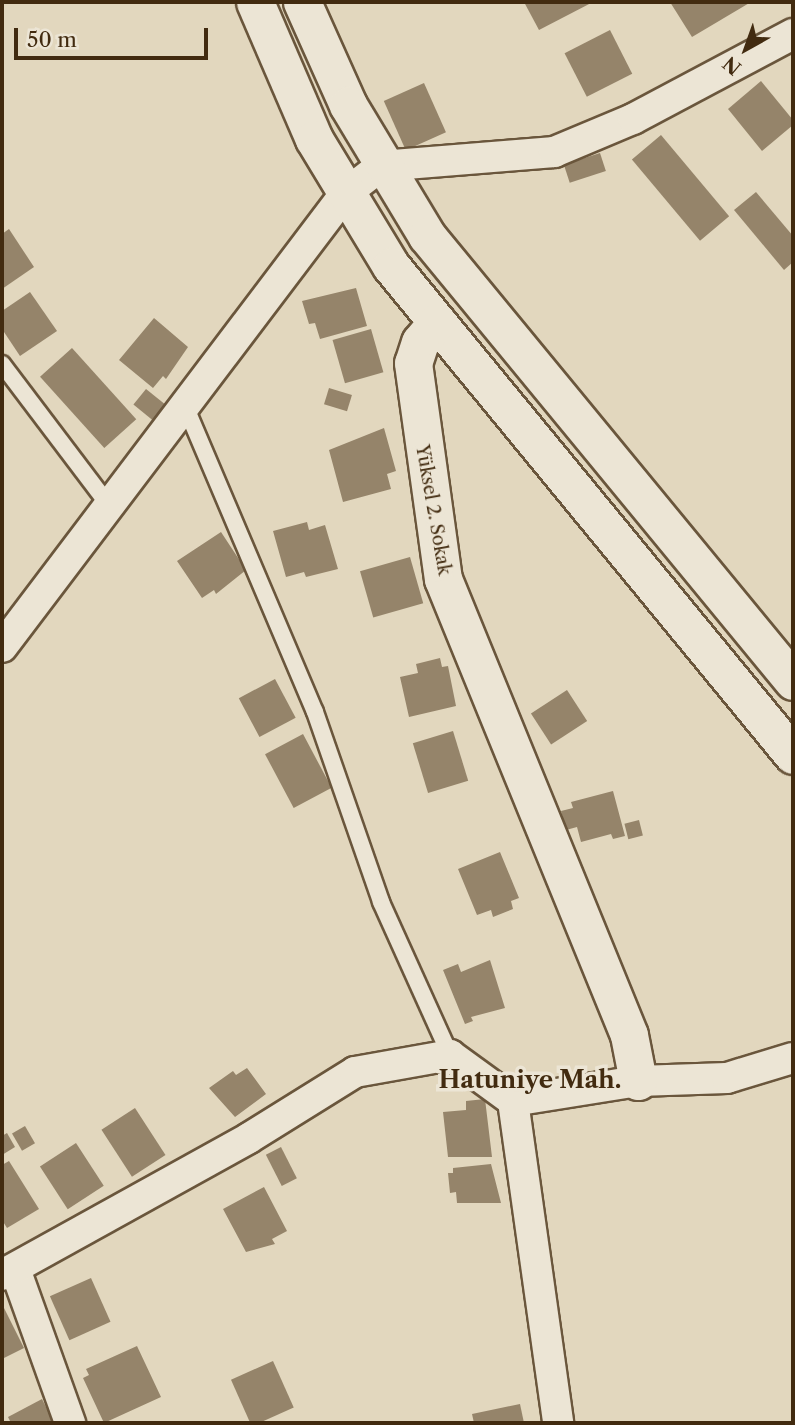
<!DOCTYPE html>
<meta charset="utf-8">
<style>
body{margin:0}
#map{position:relative;width:795px;height:1425px;overflow:hidden;background:#e2d7be;font-family:"Libre Caslon Text",serif}
div>[style]{position:absolute}
.building>*{inset:0;background:#95846a;transform-origin:0 0}
.roads{filter:drop-shadow(2px 0 #6a563c) drop-shadow(-2px 0 #6a563c) drop-shadow(0 2px #6a563c) drop-shadow(0 -2px #6a563c)}
.service>*{height:16px;margin:-8px;padding:0 8px;transform-origin:8px;border-radius:8px;background:#ece5d5}
.minor>*{height:30px;margin:-15px;padding:0 15px;transform-origin:15px;border-radius:15px;background:#ece5d5}
.tertiary>*{height:37px;margin:-18.5px;padding:0 18.5px;transform-origin:18.5px;border-radius:18.5px;background:#ece5d5}
span{translate:-50% -50%;white-space:nowrap;text-align:center;line-height:1.15;-webkit-text-stroke:7px #ece5d5;paint-order:stroke}
.street-label{font-size:18px;color:#422b10}
.district-label{font-size:24px;color:#422b10;font-weight:700}
.frame{position:absolute;inset:0;border:4px solid #422b10;pointer-events:none}
.north{position:absolute;left:711px;top:14px;width:70px;height:70px;-webkit-text-stroke:5px #ece5d5;paint-order:stroke;rotate:220deg;font-size:19px;font-weight:700;line-height:28px;text-align:center;color:#422b10}
.north::after{content:'';display:block;margin:auto;width:24px;height:32px;background:#422b10;clip-path:polygon(50% 0,100% 100%,50% 72%,0 100%)}
.scale{position:absolute;left:14px;top:28px;width:194px;height:32px;box-sizing:border-box;border:4px solid #422b10;border-top:0;padding-left:9px;font-size:21px;line-height:24px;white-space:nowrap;color:#422b10;-webkit-text-stroke:5px #ece5d5;paint-order:stroke}
</style>
<div id="map">
<div class="building">
<div style="clip-path:polygon(524px 2px,593px 2px,539px 30px)"></div>
<div style="clip-path:polygon(670px 2px,751px 2px,692px 37px)"></div>
<div style="left:610px;top:30px;width:49px;height:51px;rotate:63deg"></div>
<div style="clip-path:polygon(761px 81px,793px 120px,793px 125px,762px 151px,728px 109px)"></div>
<div style="left:424px;top:83px;width:54px;height:44px;rotate:66deg"></div>
<div style="left:661px;top:135px;width:106px;height:38px;rotate:50deg"></div>
<div style="left:600px;top:153px;width:19px;height:38px;rotate:72deg"></div>
<div style="clip-path:polygon(756px 192px,793px 236px,793px 262px,784px 270px,734px 210px)"></div>
<div style="clip-path:polygon(9px 229px,34px 267px,2px 289px,2px 234px)"></div>
<div style="clip-path:polygon(356px 288px,367px 326px,320px 339px,315px 323px,309px 324px,302px 301px)"></div>
<div style="clip-path:polygon(30px 292px,57px 331px,20px 356px,2px 329px,2px 311px)"></div>
<div style="clip-path:polygon(154px 318px,188px 347px,166px 379px,163px 376px,153px 388px,119px 360px)"></div>
<div style="left:371px;top:329px;width:45px;height:40px;rotate:74deg"></div>
<div style="left:72px;top:348px;width:96px;height:43px;rotate:48deg"></div>
<div style="left:329px;top:388px;width:24px;height:17px;rotate:17deg"></div>
<div style="left:146px;top:389px;width:28px;height:20px;rotate:39deg"></div>
<div style="clip-path:polygon(384px 428px,396px 471px,387px 474px,391px 489px,343px 502px,329px 450px)"></div>
<div style="clip-path:polygon(307px 522px,309px 530px,325px 525px,338px 569px,306px 577px,304px 572px,286px 577px,273px 531px)"></div>
<div style="clip-path:polygon(221px 532px,246px 570px,216px 594px,214px 590px,202px 598px,177px 561px)"></div>
<div style="left:410px;top:557px;width:48px;height:52px;rotate:74deg"></div>
<div style="clip-path:polygon(440px 658px,442px 667px,448px 666px,456px 706px,409px 717px,400px 677px,418px 673px,416px 664px)"></div>
<div style="left:275px;top:679px;width:44px;height:41px;rotate:62deg"></div>
<div style="left:567px;top:690px;width:37px;height:43px;rotate:57deg"></div>
<div style="left:453px;top:731px;width:52px;height:42px;rotate:73deg"></div>
<div style="left:303px;top:734px;width:61px;height:43px;rotate:62deg"></div>
<div style="clip-path:polygon(613px 791px,625px 836px,613px 839px,611px 834px,581px 842px,577px 827px,566px 830px,561px 811px,573px 808px,571px 802px)"></div>
<div style="left:639px;top:820px;width:16px;height:15px;rotate:76deg"></div>
<div style="clip-path:polygon(500px 852px,519px 898px,511px 901px,513px 909px,493px 917px,491px 910px,477px 915px,458px 869px)"></div>
<div style="clip-path:polygon(490px 960px,505px 1008px,471px 1017px,473px 1021px,465px 1024px,443px 970px,458px 964px,461px 972px)"></div>
<div style="clip-path:polygon(247px 1068px,266px 1094px,235px 1117px,209px 1088px,233px 1071px,236px 1075px)"></div>
<div style="clip-path:polygon(485px 1099px,492px 1157px,448px 1157px,443px 1112px,466px 1110px,466px 1101px)"></div>
<div style="left:135px;top:1108px;width:56px;height:40px;rotate:57deg"></div>
<div style="left:25px;top:1126px;width:20px;height:15px;rotate:60deg"></div>
<div style="clip-path:polygon(7px 1133px,15px 1147px,2px 1155px,2px 1136px)"></div>
<div style="left:76px;top:1143px;width:51px;height:43px;rotate:57deg"></div>
<div style="left:281px;top:1147px;width:35px;height:17px;rotate:63deg"></div>
<div style="clip-path:polygon(9px 1161px,39px 1209px,7px 1228px,2px 1220px,2px 1165px)"></div>
<div style="clip-path:polygon(491px 1164px,501px 1203px,457px 1203px,456px 1192px,450px 1193px,448px 1173px,453px 1173px,453px 1168px)"></div>
<div style="clip-path:polygon(264px 1187px,287px 1231px,272px 1239px,275px 1244px,246px 1252px,223px 1209px)"></div>
<div style="left:91px;top:1278px;width:48px;height:45px;rotate:66deg"></div>
<div style="clip-path:polygon(2px 1304px,24px 1348px,2px 1359px)"></div>
<div style="clip-path:polygon(137px 1346px,161px 1397px,104px 1423px,83px 1378px,89px 1375px,86px 1369px)"></div>
<div style="left:273px;top:1361px;width:51px;height:46px;rotate:66deg"></div>
<div style="clip-path:polygon(42px 1399px,54px 1423px,11px 1423px,8px 1417px)"></div>
<div style="clip-path:polygon(520px 1404px,524px 1423px,474px 1423px,472px 1414px)"></div>
</div>
<div class="roads">
<div class="service">
<div style="left:2px;top:364px;width:174px;rotate:52.9deg"></div>
<div style="left:186px;top:408px;width:330px;rotate:67deg"></div>
<div style="left:315px;top:712px;width:201px;rotate:70.8deg"></div>
<div style="left:381px;top:902px;width:168px;rotate:65.7deg"></div>
</div>
<div class="minor">
<div style="left:2px;top:647px;width:568px;rotate:-52.87deg"></div>
<div style="left:345px;top:194px;width:46px;rotate:-37.9deg"></div>
<div style="left:381px;top:166px;width:174px;rotate:-4.6deg"></div>
<div style="left:554px;top:152px;width:86px;rotate:-22.7deg"></div>
<div style="left:633px;top:119px;width:181px;rotate:-28deg"></div>
<div style="left:513px;top:1101px;width:325px;rotate:82deg"></div>
<div style="left:15px;top:1269px;width:164px;rotate:70.3deg"></div>
<div style="left:2px;top:1275px;width:282px;rotate:-29deg"></div>
<div style="left:249px;top:1138px;width:125px;rotate:-31.9deg"></div>
<div style="left:355px;top:1072px;width:97px;rotate:-10.1deg"></div>
<div style="left:450px;top:1055px;width:78px;rotate:36.1deg"></div>
<div style="left:513px;top:1101px;width:127px;rotate:-9.1deg"></div>
<div style="left:638px;top:1081px;width:89px;rotate:-1.9deg"></div>
<div style="left:727px;top:1078px;width:69px;rotate:-16.9deg"></div>
</div>
<div class="tertiary">
<div style="left:255px;top:2px;width:149px;rotate:66.7deg"></div>
<div style="left:314px;top:139px;width:149px;rotate:58.8deg"></div>
<div style="left:391px;top:266px;width:633px;rotate:50.58deg"></div>
<div style="left:302px;top:2px;width:113px;rotate:65.9deg"></div>
<div style="left:348px;top:105px;width:153px;rotate:58.9deg"></div>
<div style="left:427px;top:236px;width:576px;rotate:50.56deg"></div>
<div style="left:437px;top:322px;width:26px;rotate:130deg"></div>
<div style="left:420px;top:342px;width:22px;rotate:108deg"></div>
<div style="left:413px;top:363px;width:218px;rotate:82.1deg"></div>
<div style="left:443px;top:579px;width:492px;rotate:67.8deg"></div>
<div style="left:629px;top:1035px;width:47px;rotate:78.9deg"></div>
</div>
</div>
<div class="street-label">
<span style="left:433px;top:510px;rotate:80deg">Yüksel 2. Sokak</span>
</div>
<div class="district-label">
<span style="left:530px;top:1080px">Hatuniye Mah.</span>
</div>
<div class="frame"></div>
<div class="north">N</div>
<div class="scale">50 m</div>
</div>
